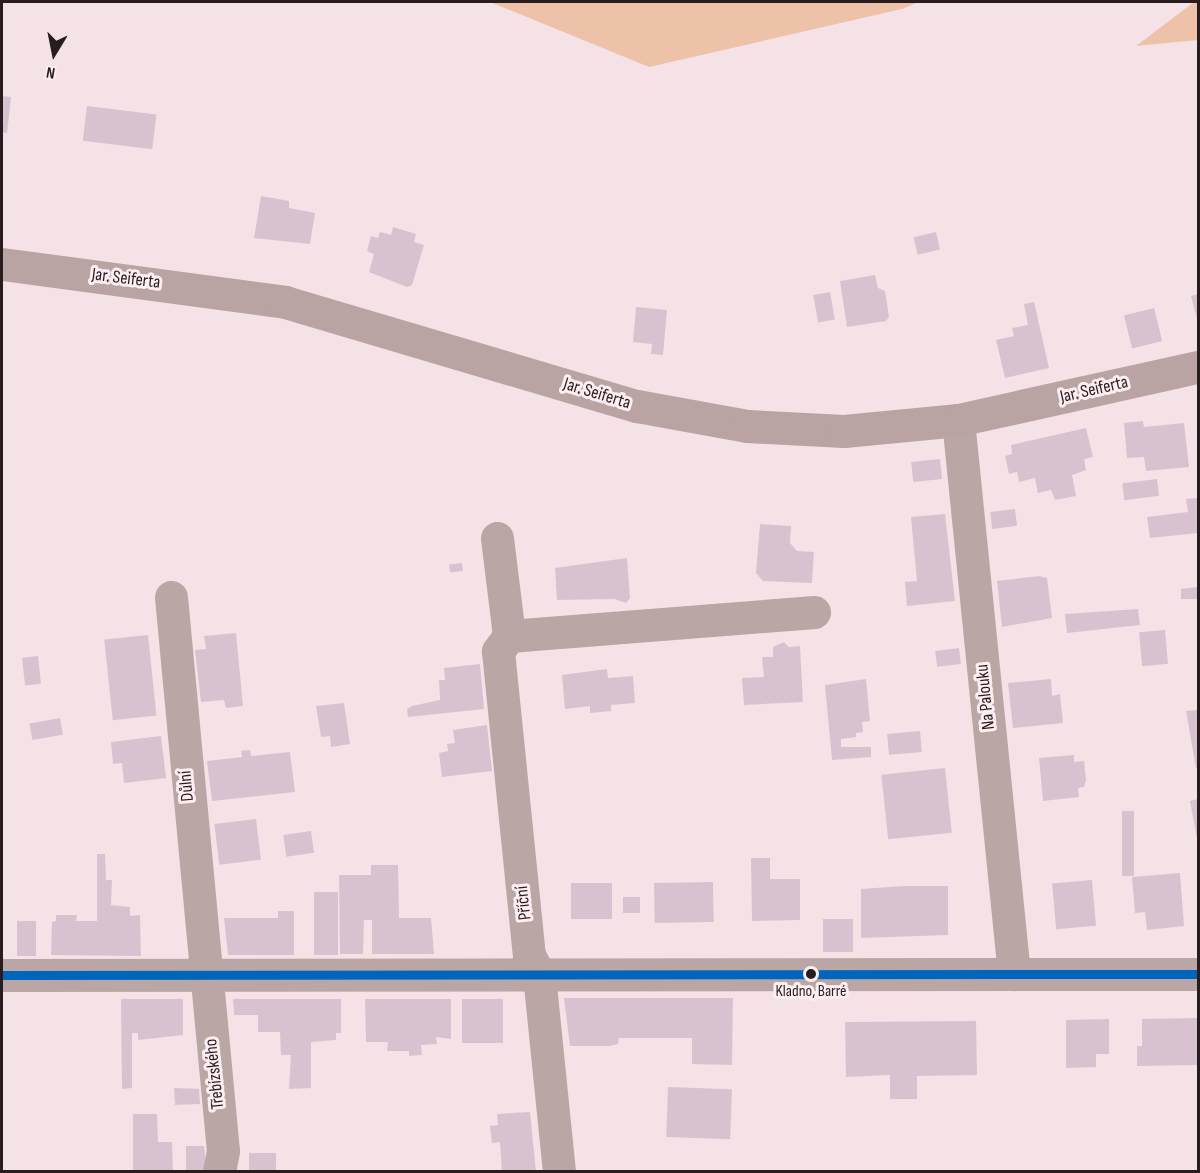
<!DOCTYPE html>
<meta charset="utf-8">
<style>
body{margin:0}
#map{position:relative;width:1200px;height:1173px;overflow:hidden;background:#f5e2e7;font-family:"Sofia Sans Condensed",sans-serif}
div>[style]{position:absolute}
.green>*{inset:0;background:#eec2a8}
.building>*{inset:0;background:#d8c2d0;transform-origin:0 0}
.street>*{height:33px;margin:-16.5px;padding:0 16.5px;transform-origin:16.5px;border-radius:16.5px;background:#baa6a4}
.secondary>*{height:33px;margin:-16.5px;padding:0 16.5px;transform-origin:16.5px;border-radius:16.5px;background:#baa3a3}
.bus-1>*{height:9px;margin:-4.5px;padding:0 4.5px;transform-origin:4.5px;border-radius:4.5px;background:#0065bd}
.dots>*{width:16px;height:16px;translate:-50% -50%;box-sizing:border-box;border:3px solid #fceef1;border-radius:50%}
span{translate:-50% -50%;white-space:nowrap;text-align:center;line-height:1.15;-webkit-text-stroke:6px #fceef1;paint-order:stroke}
.bus-label{font-size:16px;color:#281c1f}
.street-label{font-size:18px;color:#281c1f}
.frame{position:absolute;inset:0;border:3px solid #281c1f;pointer-events:none}
.north{position:absolute;left:24px;top:24px;width:60px;height:60px;-webkit-text-stroke:4px #fceef1;paint-order:stroke;rotate:190deg;font-size:16px;font-weight:700;line-height:24px;text-align:center;color:#281c1f}
.north::after{content:'';display:block;margin:auto;width:21px;height:27px;background:#281c1f;clip-path:polygon(50% 0,100% 100%,50% 72%,0 100%)}
</style>
<div id="map">
<div class="green">
<div style="clip-path:polygon(490px 2px,919px 2px,902px 9px,649px 67px)"></div>
<div style="clip-path:polygon(1194px 2px,1198px 2px,1198px 40px,1136px 46px)"></div>
</div>
<div class="building">
<div style="clip-path:polygon(2px 96px,11px 97px,7px 133px,2px 132px)"></div>
<div style="left:87px;top:106px;width:70px;height:35px;rotate:7deg"></div>
<div style="clip-path:polygon(261px 196px,289px 201px,289px 208px,315px 213px,310px 244px,254px 238px)"></div>
<div style="clip-path:polygon(393px 227px,416px 234px,414px 242px,424px 245px,412px 285px,407px 287px,369px 272px,374px 254px,367px 251px,371px 236px,378px 238px,380px 232px,391px 235px)"></div>
<div style="left:936px;top:232px;width:18px;height:23px;rotate:77deg"></div>
<div style="clip-path:polygon(875px 275px,878px 288px,885px 291px,889px 317px,886px 321px,847px 327px,840px 281px)"></div>
<div style="left:830px;top:292px;width:28px;height:17px;rotate:80deg"></div>
<div style="clip-path:polygon(1198px 294px,1198px 323px,1191px 296px)"></div>
<div style="clip-path:polygon(1034px 302px,1049px 368px,1005px 378px,996px 340px,1014px 336px,1012px 328px,1028px 325px,1024px 304px)"></div>
<div style="clip-path:polygon(636px 307px,667px 310px,663px 355px,651px 354px,652px 344px,633px 342px)"></div>
<div style="left:1154px;top:308px;width:34px;height:31px;rotate:76deg"></div>
<div style="clip-path:polygon(1143px 421px,1144px 427px,1184px 423px,1189px 467px,1146px 471px,1144px 457px,1127px 458px,1124px 423px)"></div>
<div style="clip-path:polygon(1086px 428px,1093px 457px,1084px 459px,1086px 470px,1072px 475px,1076px 496px,1055px 500px,1051px 490px,1038px 493px,1035px 478px,1019px 482px,1017px 472px,1009px 474px,1005px 456px,1012px 454px,1011px 445px)"></div>
<div style="left:940px;top:459px;width:20px;height:29px;rotate:84deg"></div>
<div style="left:1157px;top:479px;width:17px;height:35px;rotate:83deg"></div>
<div style="clip-path:polygon(1198px 498px,1198px 533px,1150px 538px,1147px 517px,1188px 512px,1186px 499px)"></div>
<div style="left:1015px;top:509px;width:17px;height:25px;rotate:83deg"></div>
<div style="clip-path:polygon(945px 514px,955px 601px,907px 606px,905px 582px,917px 581px,911px 517px)"></div>
<div style="clip-path:polygon(760px 524px,791px 526px,790px 543px,797px 551px,814px 552px,812px 583px,763px 581px,756px 573px)"></div>
<div style="clip-path:polygon(627px 558px,630px 598px,626px 603px,614px 599px,557px 600px,555px 568px)"></div>
<div style="left:462px;top:563px;width:8px;height:13px;rotate:83deg"></div>
<div style="clip-path:polygon(1039px 576px,1047px 578px,1052px 618px,1002px 627px,997px 581px)"></div>
<div style="clip-path:polygon(1198px 587px,1198px 599px,1181px 599px,1181px 589px)"></div>
<div style="clip-path:polygon(1138px 609px,1140px 625px,1067px 633px,1065px 614px)"></div>
<div style="left:1165px;top:630px;width:34px;height:26px;rotate:85deg"></div>
<div style="clip-path:polygon(236px 633px,243px 706px,226px 708px,224px 700px,201px 702px,195px 650px,206px 649px,204px 636px)"></div>
<div style="left:148px;top:635px;width:81px;height:44px;rotate:84deg"></div>
<div style="clip-path:polygon(784px 642px,789px 647px,800px 646px,803px 702px,744px 705px,742px 678px,764px 677px,762px 657px,773px 657px,773px 647px)"></div>
<div style="left:959px;top:648px;width:16px;height:24px;rotate:83deg"></div>
<div style="left:38px;top:656px;width:28px;height:16px;rotate:84deg"></div>
<div style="clip-path:polygon(480px 664px,484px 709px,408px 717px,407px 709px,412px 706px,440px 700px,439px 680px,445px 680px,444px 668px)"></div>
<div style="clip-path:polygon(607px 669px,608px 678px,633px 676px,635px 703px,611px 705px,611px 711px,590px 713px,590px 706px,565px 709px,562px 675px)"></div>
<div style="clip-path:polygon(866px 679px,870px 721px,862px 722px,863px 732px,856px 733px,856px 737px,841px 739px,841px 747px,871px 747px,871px 757px,832px 760px,825px 685px)"></div>
<div style="clip-path:polygon(1051px 679px,1052px 696px,1060px 694px,1063px 723px,1013px 728px,1008px 683px)"></div>
<div style="clip-path:polygon(344px 703px,350px 744px,331px 747px,330px 736px,321px 737px,316px 706px)"></div>
<div style="clip-path:polygon(1198px 710px,1198px 768px,1196px 768px,1186px 711px)"></div>
<div style="left:60px;top:718px;width:17px;height:31px;rotate:80deg"></div>
<div style="clip-path:polygon(487px 725px,492px 771px,442px 777px,439px 753px,448px 751px,447px 744px,455px 743px,453px 730px)"></div>
<div style="left:920px;top:731px;width:21px;height:33px;rotate:85deg"></div>
<div style="clip-path:polygon(161px 736px,166px 778px,124px 783px,122px 763px,113px 764px,111px 742px)"></div>
<div style="clip-path:polygon(250px 750px,251px 756px,290px 752px,295px 792px,212px 801px,207px 761px,242px 757px,241px 751px)"></div>
<div style="clip-path:polygon(1074px 755px,1074px 762px,1084px 761px,1086px 780px,1084px 787px,1078px 788px,1079px 797px,1043px 801px,1039px 758px)"></div>
<div style="left:945px;top:768px;width:65px;height:64px;rotate:84deg"></div>
<div style="clip-path:polygon(1198px 799px,1198px 839px,1197px 839px,1190px 801px)"></div>
<div style="left:1134px;top:811px;width:65px;height:12px;rotate:90deg"></div>
<div style="left:256px;top:819px;width:41px;height:42px;rotate:83deg"></div>
<div style="left:311px;top:831px;width:22px;height:28px;rotate:82deg"></div>
<div style="clip-path:polygon(97px 854px,105px 854px,106px 880px,112px 880px,111px 905px,130px 907px,130px 916px,140px 915px,141px 956px,51px 955px,52px 922px,56px 921px,56px 915px,77px 915px,76px 921px,97px 921px)"></div>
<div style="clip-path:polygon(751px 858px,770px 858px,770px 879px,800px 879px,800px 920px,752px 921px)"></div>
<div style="clip-path:polygon(371px 865px,398px 865px,399px 918px,431px 918px,434px 954px,372px 954px,372px 920px,364px 920px,363px 954px,340px 954px,339px 875px,371px 875px)"></div>
<div style="clip-path:polygon(1180px 873px,1184px 926px,1147px 930px,1145px 912px,1135px 913px,1132px 877px)"></div>
<div style="left:1092px;top:880px;width:46px;height:40px;rotate:85deg"></div>
<div style="left:713px;top:882px;width:40px;height:59px;rotate:89deg"></div>
<div style="left:571px;top:883px;width:41px;height:36px"></div>
<div style="clip-path:polygon(904px 886px,948px 886px,948px 935px,861px 938px,861px 889px)"></div>
<div style="left:314px;top:892px;width:24px;height:63px"></div>
<div style="left:640px;top:897px;width:16px;height:17px;rotate:90deg"></div>
<div style="clip-path:polygon(278px 911px,294px 911px,294px 955px,228px 955px,224px 918px,278px 918px)"></div>
<div style="left:823px;top:919px;width:30px;height:33px"></div>
<div style="left:17px;top:921px;width:19px;height:35px"></div>
<div style="clip-path:polygon(564px 998px,733px 998px,732px 1065px,692px 1064px,692px 1038px,619px 1038px,618px 1044px,609px 1046px,570px 1046px)"></div>
<div style="clip-path:polygon(121px 999px,183px 999px,183px 1035px,138px 1040px,138px 1033px,132px 1033px,132px 1088px,122px 1089px)"></div>
<div style="clip-path:polygon(233px 999px,341px 999px,341px 1033px,336px 1033px,336px 1040px,311px 1042px,311px 1088px,289px 1089px,291px 1055px,281px 1055px,280px 1032px,258px 1032px,258px 1015px,234px 1015px)"></div>
<div style="clip-path:polygon(365px 999px,451px 999px,451px 1039px,436px 1037px,437px 1044px,421px 1045px,422px 1055px,409px 1056px,409px 1051px,387px 1051px,388px 1042px,366px 1042px)"></div>
<div style="left:462px;top:999px;width:41px;height:44px"></div>
<div style="clip-path:polygon(1198px 1018px,1198px 1065px,1137px 1066px,1137px 1046px,1142px 1046px,1142px 1019px)"></div>
<div style="clip-path:polygon(1109px 1019px,1109px 1054px,1096px 1054px,1096px 1067px,1066px 1068px,1066px 1020px)"></div>
<div style="clip-path:polygon(976px 1021px,977px 1075px,917px 1076px,917px 1099px,890px 1099px,890px 1075px,846px 1077px,845px 1022px)"></div>
<div style="left:668px;top:1087px;width:64px;height:50px;rotate:2deg"></div>
<div style="clip-path:polygon(174px 1088px,199px 1089px,200px 1104px,175px 1105px)"></div>
<div style="clip-path:polygon(530px 1112px,536px 1172px,502px 1172px,500px 1142px,492px 1143px,490px 1126px,498px 1125px,497px 1114px)"></div>
<div style="clip-path:polygon(133px 1114px,157px 1114px,158px 1142px,172px 1142px,173px 1172px,133px 1172px)"></div>
<div style="clip-path:polygon(186px 1146px,204px 1146px,207px 1172px,186px 1172px)"></div>
<div style="left:249px;top:1153px;width:27px;height:19px"></div>
</div>
<div class="street">
<div style="left:958px;top:420px;width:557px;rotate:84.23deg"></div>
<div style="left:497px;top:538px;width:99px;rotate:83deg"></div>
<div style="left:509px;top:636px;width:19px;rotate:126deg"></div>
<div style="left:498px;top:651px;width:306px;rotate:84.2deg"></div>
<div style="left:529px;top:955px;width:22px;rotate:63deg"></div>
<div style="left:539px;top:975px;width:198px;rotate:84.2deg"></div>
<div style="left:171px;top:597px;width:556px;rotate:84.64deg"></div>
<div style="left:223px;top:1151px;width:21px;rotate:101deg"></div>
<div style="left:509px;top:636px;width:306px;rotate:-4.5deg"></div>
<div style="left:2px;top:975px;width:1196px;rotate:-0.05deg"></div>
</div>
<div class="secondary">
<div style="left:2px;top:264px;width:286px;rotate:7.6deg"></div>
<div style="left:285px;top:302px;width:367px;rotate:16.5deg"></div>
<div style="left:637px;top:406px;width:112px;rotate:10.3deg"></div>
<div style="left:747px;top:426px;width:97px;rotate:3deg"></div>
<div style="left:844px;top:431px;width:115px;rotate:-5.5deg"></div>
<div style="left:958px;top:420px;width:246px;rotate:-12.5deg"></div>
</div>
<div class="bus-1">
<div style="left:2px;top:975px;width:1196px;rotate:-0.05deg"></div>
</div>
<div class="dots">
<div style="left:811px;top:974px;background:#281c1f"></div>
</div>
<div class="bus-label">
<span style="left:811px;top:992px">Kladno, Barré</span>
</div>
<div class="street-label">
<span style="left:126px;top:279px;rotate:7deg">Jar. Seiferta</span>
<span style="left:1094px;top:390px;rotate:-13deg">Jar. Seiferta</span>
<span style="left:597px;top:394px;rotate:17deg">Jar. Seiferta</span>
<span style="left:986px;top:697px;rotate:-96deg">Na Palouku</span>
<span style="left:187px;top:786px;rotate:-95deg">Důlní</span>
<span style="left:524px;top:903px;rotate:-96deg">Příční</span>
<span style="left:215px;top:1074px;rotate:-96deg">Třebízského</span>
</div>
<div class="frame"></div>
<div class="north">N</div>
</div>
